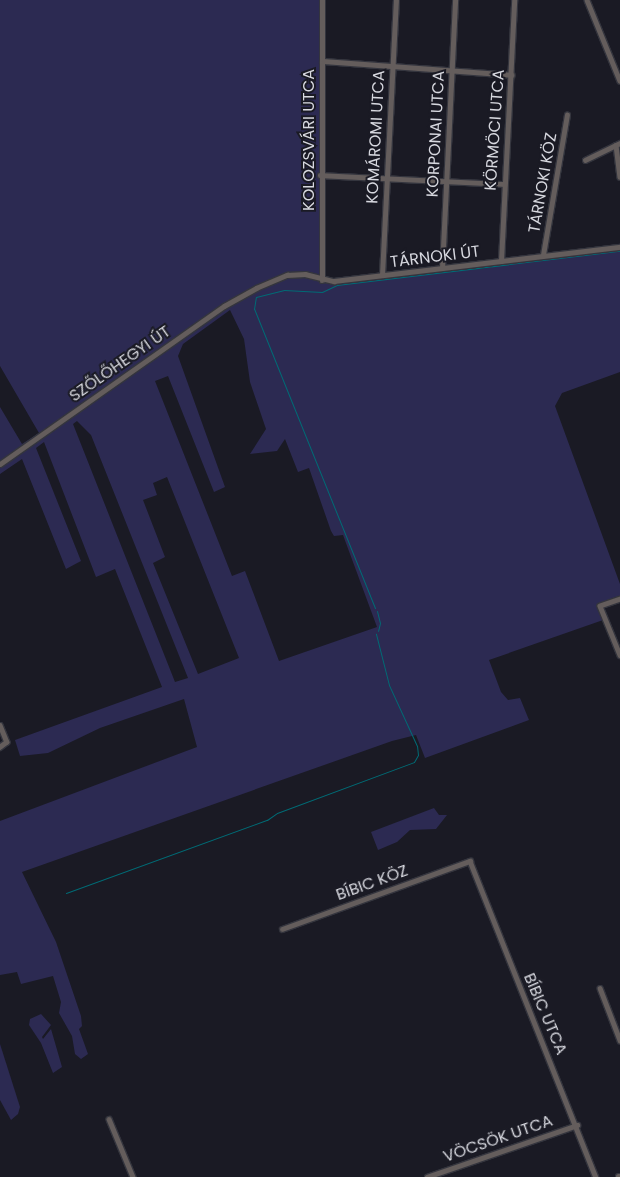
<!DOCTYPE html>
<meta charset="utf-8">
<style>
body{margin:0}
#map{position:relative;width:620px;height:1177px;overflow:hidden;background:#1a1a24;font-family:Poppins,sans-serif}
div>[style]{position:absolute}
.green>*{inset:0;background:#2c2a52}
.stream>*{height:1px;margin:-0.5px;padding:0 0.5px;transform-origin:0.5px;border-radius:0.5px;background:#006b75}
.roads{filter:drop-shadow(1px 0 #34353e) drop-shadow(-1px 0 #34353e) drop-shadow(0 1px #34353e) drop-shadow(0 -1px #34353e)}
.minor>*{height:4.5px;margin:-2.25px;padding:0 2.25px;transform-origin:2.25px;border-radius:2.25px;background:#645d5c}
.tertiary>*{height:5.5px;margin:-2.75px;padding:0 2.75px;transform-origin:2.75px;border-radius:2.75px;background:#645d5c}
span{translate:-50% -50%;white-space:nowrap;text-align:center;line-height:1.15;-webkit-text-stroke:4px #1a1a24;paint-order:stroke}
.street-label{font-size:16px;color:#d7d8df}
</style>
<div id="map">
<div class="green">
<div style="clip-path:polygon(evenodd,0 0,321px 0,319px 279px,331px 281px,487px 268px,544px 257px,620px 250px,620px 372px,562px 393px,555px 406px,620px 584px,620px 598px,602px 606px,606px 619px,489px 660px,501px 692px,508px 700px,520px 698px,529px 720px,425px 758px,416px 735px,392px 741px,22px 872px,56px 942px,81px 1016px,82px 1026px,79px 1029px,88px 1054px,81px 1059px,75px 1054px,72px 1036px,59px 1013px,61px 1002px,53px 976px,21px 984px,17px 972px,0 975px,0 821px,197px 747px,184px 699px,100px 728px,48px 753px,20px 756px,15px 740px,162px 687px,115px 569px,96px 577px,44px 442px,36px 448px,81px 561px,66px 569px,22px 459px,0 474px,0 407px,22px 444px,39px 433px,0 366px,0 0,230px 310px,244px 339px,250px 382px,266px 429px,250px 454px,277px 451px,285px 439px,298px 472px,309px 468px,331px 531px,334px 536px,343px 535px,377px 627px,279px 661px,245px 571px,232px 576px,155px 381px,168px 376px,214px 492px,225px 487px,178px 356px,183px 344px,230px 310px,0 0,77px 421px,91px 435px,188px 678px,175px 682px,73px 424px,77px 421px,0 0,167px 477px,239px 658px,198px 674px,153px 563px,165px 557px,143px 500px,157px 495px,153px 483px,167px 477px)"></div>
<div style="clip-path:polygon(434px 808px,439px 815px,447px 815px,436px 829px,410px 830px,397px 842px,378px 850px,371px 832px)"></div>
<div style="clip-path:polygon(41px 1014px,51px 1025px,42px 1037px,43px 1039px,51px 1029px,62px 1067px,53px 1073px,41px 1043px,29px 1025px,30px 1019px)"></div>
<div style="clip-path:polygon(0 1044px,20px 1107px,18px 1114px,11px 1120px,0 1100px)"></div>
</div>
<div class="stream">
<div style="left:375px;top:608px;width:323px;rotate:-112deg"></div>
<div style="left:254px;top:309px;width:12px;rotate:-81deg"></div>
<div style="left:256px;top:297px;width:29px;rotate:-14deg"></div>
<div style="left:284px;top:290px;width:38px;rotate:3deg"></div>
<div style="left:322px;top:292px;width:17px;rotate:-25deg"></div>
<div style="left:337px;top:285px;width:285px;rotate:-6.9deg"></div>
<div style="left:377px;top:611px;width:12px;rotate:76deg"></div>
<div style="left:380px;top:623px;width:8px;rotate:104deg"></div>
<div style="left:66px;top:893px;width:214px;rotate:-20deg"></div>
<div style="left:267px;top:820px;width:12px;rotate:-35deg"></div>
<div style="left:277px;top:813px;width:146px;rotate:-20.4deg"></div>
<div style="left:414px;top:762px;width:8px;rotate:-60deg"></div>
<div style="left:418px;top:755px;width:9px;rotate:-96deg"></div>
<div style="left:417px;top:746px;width:67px;rotate:-114.7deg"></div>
<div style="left:389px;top:685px;width:53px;rotate:-104.3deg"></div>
</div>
<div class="roads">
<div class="minor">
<div style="left:322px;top:0;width:280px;rotate:90deg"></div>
<div style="left:587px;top:0;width:87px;rotate:67.8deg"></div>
<div style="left:322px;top:61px;width:190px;rotate:4.2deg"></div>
<div style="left:616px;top:145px;width:32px;rotate:83deg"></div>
<div style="left:585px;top:160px;width:39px;rotate:-26deg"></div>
<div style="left:320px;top:175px;width:184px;rotate:2.8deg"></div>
<div style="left:543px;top:255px;width:142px;rotate:-80.3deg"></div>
<div style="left:501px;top:261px;width:261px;rotate:-87.1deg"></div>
<div style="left:442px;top:268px;width:268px;rotate:-87.2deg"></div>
<div style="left:382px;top:275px;width:275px;rotate:-87.1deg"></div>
<div style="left:0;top:464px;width:274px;rotate:-35.2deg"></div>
<div style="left:224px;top:306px;width:37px;rotate:-29deg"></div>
<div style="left:256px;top:288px;width:34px;rotate:-23deg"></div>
<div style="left:287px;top:275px;width:18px;rotate:-3deg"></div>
<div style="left:305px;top:274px;width:30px;rotate:14deg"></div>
<div style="left:334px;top:281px;width:288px;rotate:-6.8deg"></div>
<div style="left:620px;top:599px;width:21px;rotate:161deg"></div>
<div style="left:600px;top:606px;width:53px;rotate:67.8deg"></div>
<div style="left:0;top:725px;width:18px;rotate:68deg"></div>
<div style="left:7px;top:742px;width:9px;rotate:144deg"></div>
<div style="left:282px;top:929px;width:200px;rotate:-19.9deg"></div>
<div style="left:470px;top:861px;width:340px;rotate:68.3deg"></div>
<div style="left:600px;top:988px;width:56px;rotate:69deg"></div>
<div style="left:109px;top:1119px;width:63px;rotate:67.5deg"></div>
<div style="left:427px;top:1177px;width:159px;rotate:-19.1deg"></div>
</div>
<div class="tertiary">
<div style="left:619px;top:1177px;width:1px"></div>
</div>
</div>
<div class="street-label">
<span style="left:495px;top:130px;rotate:-86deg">KÖRMÖCI UTCA</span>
<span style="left:436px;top:134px;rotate:-87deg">KORPONAI UTCA</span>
<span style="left:376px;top:137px;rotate:-87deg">KOMÁROMI UTCA</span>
<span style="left:309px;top:140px;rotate:-90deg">KOLOZSVÁRI UTCA</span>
<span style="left:543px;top:183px;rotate:-80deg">TÁRNOKI KÖZ</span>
<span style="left:435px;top:257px;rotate:-7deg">TÁRNOKI ÚT</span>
<span style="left:120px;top:364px;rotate:-35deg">SZŐLŐHEGYI ÚT</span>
<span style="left:372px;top:883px;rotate:-20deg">BÍBIC KÖZ</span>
<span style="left:545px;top:1014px;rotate:67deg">BÍBIC UTCA</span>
<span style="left:498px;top:1139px;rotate:-19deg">VÖCSÖK UTCA</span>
</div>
</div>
